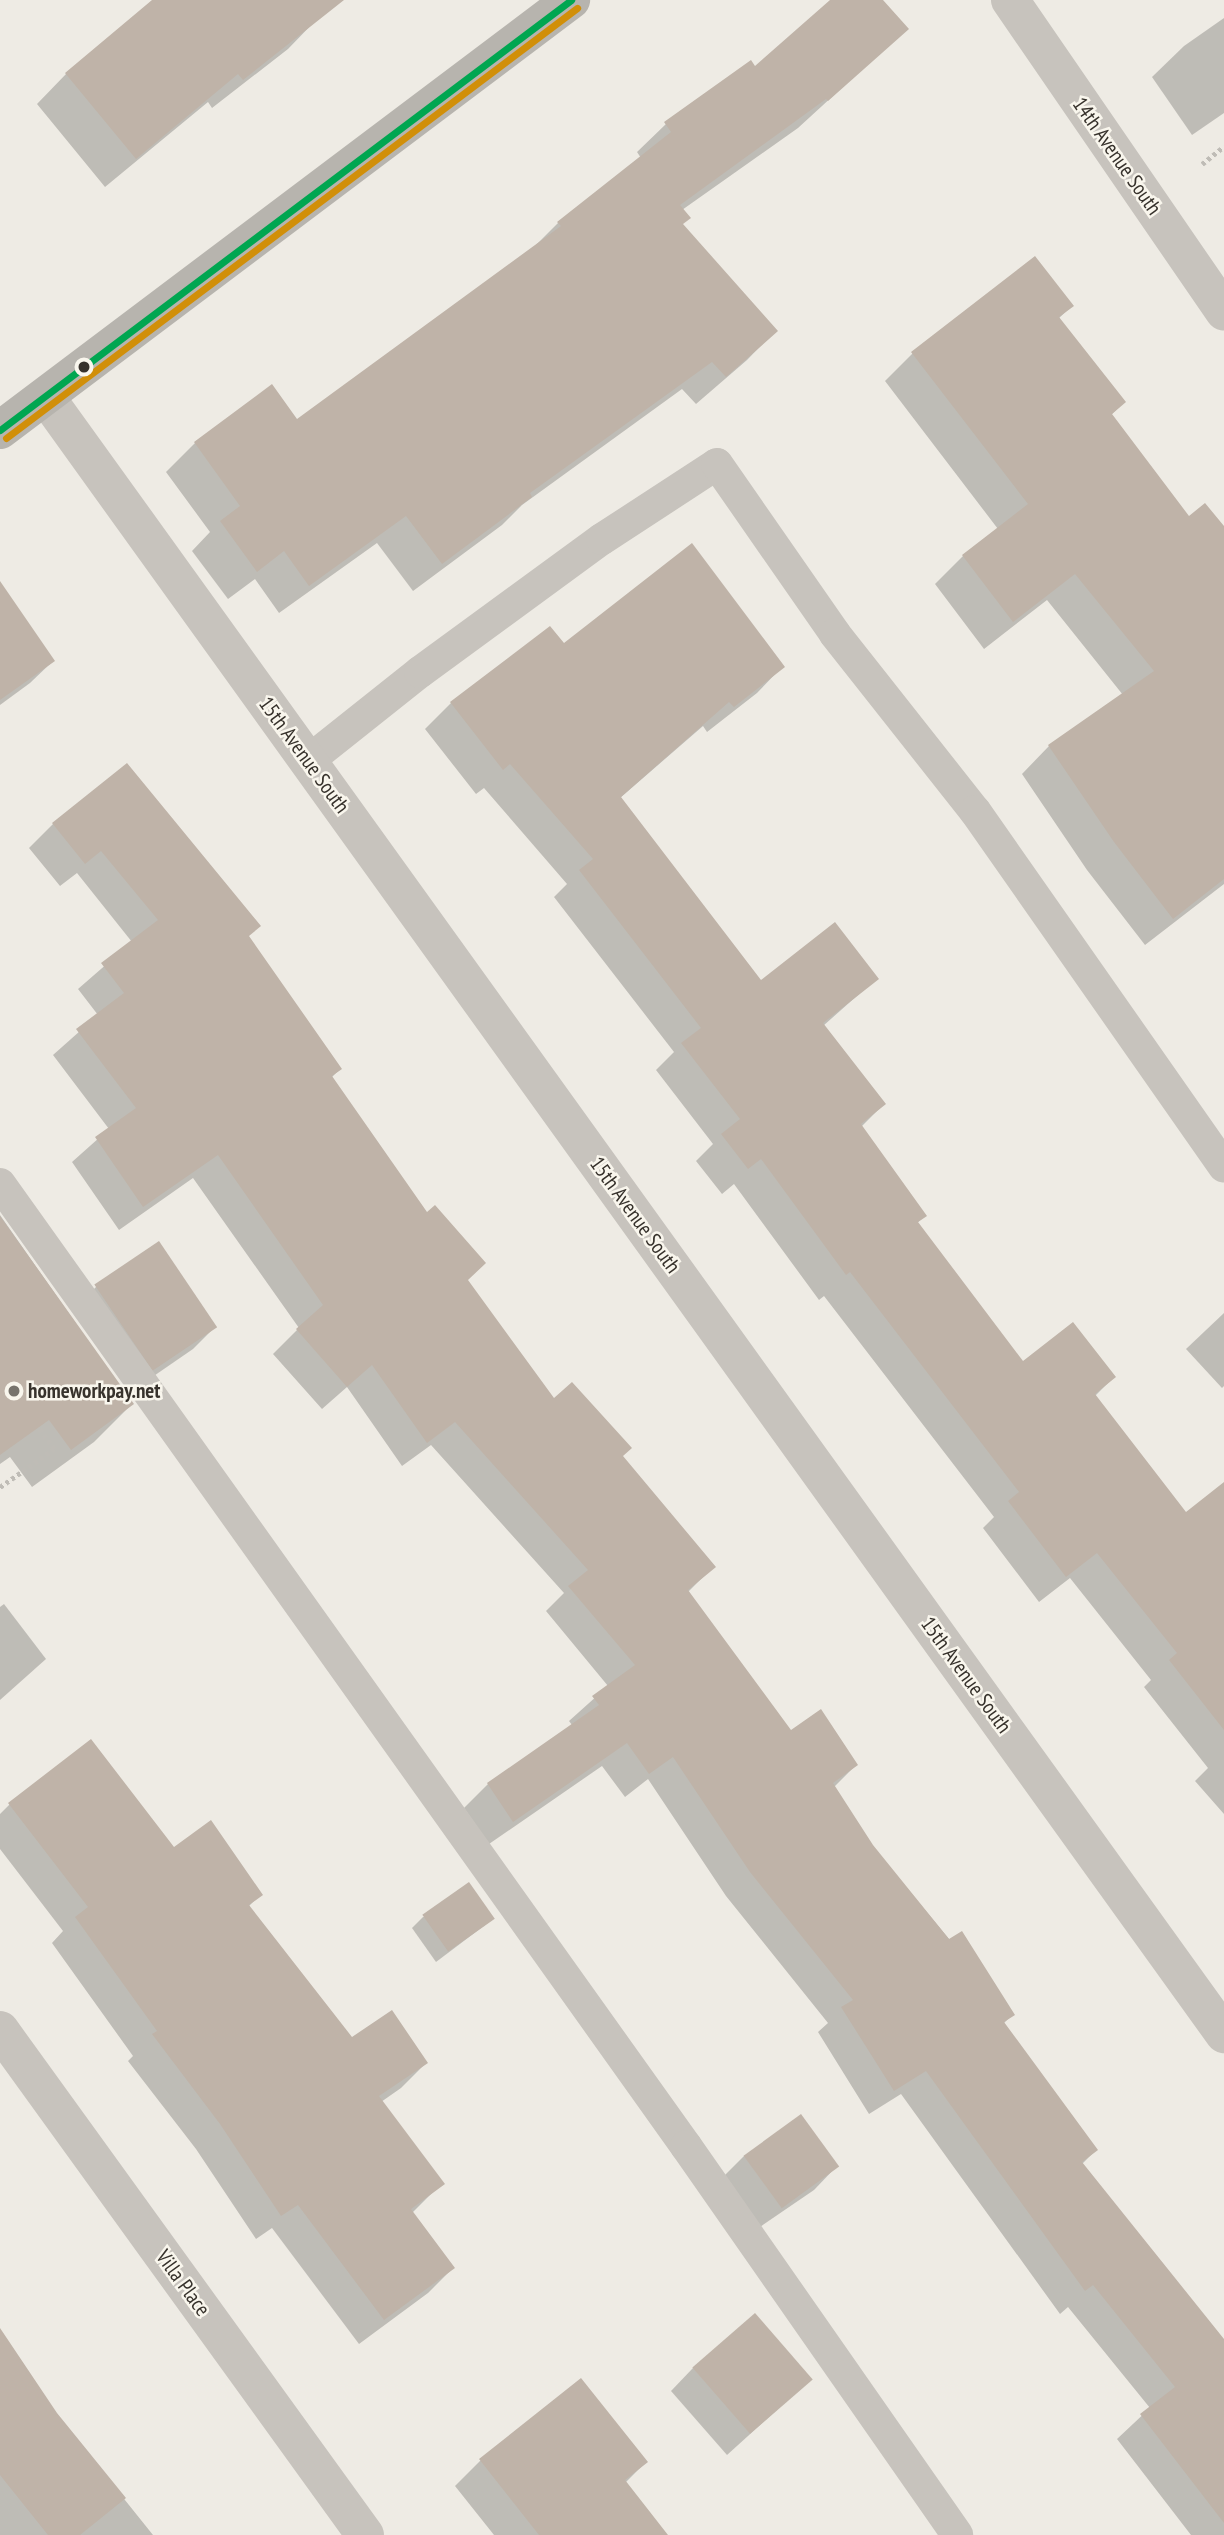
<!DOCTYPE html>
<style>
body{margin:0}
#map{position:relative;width:1224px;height:2535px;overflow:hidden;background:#eeebe4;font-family:"PT Sans Narrow",sans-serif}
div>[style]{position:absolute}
.shadow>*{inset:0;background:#0003}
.building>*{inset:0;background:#bfb3a8;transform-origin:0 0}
.path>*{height:4.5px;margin-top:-2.25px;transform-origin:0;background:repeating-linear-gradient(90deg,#bfbcb6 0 3.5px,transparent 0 7px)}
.lane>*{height:32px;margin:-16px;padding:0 16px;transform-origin:16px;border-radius:16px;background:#c7c3bd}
.street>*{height:38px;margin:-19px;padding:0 19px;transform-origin:19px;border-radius:19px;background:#c7c3bd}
.secondary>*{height:38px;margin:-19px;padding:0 19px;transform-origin:19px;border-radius:19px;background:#b7b4ae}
.bus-1>*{height:7px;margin:-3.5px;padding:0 3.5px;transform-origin:3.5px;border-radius:3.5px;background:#00a651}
.bus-2>*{height:7px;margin:-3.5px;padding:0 3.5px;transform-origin:3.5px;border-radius:3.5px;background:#d18f09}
.dots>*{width:19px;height:19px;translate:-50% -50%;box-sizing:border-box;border:4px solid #f9f6ed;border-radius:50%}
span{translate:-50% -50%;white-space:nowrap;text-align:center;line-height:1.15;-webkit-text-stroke:5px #f9f6ed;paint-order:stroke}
.street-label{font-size:21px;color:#37322c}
.poi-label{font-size:21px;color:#37322c;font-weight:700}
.left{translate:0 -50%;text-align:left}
</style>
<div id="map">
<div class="shadow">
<div style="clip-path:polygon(164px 0,316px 0,317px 19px,288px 49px,212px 108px,208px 102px,105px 187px,37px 104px,66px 74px)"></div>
<div style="clip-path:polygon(833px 0,881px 0,906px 29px,798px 128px,682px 210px,682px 225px,775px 331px,747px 360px,696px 404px,682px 389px,522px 505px,502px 525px,413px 591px,377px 543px,279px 613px,255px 579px,228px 599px,192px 551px,210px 532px,166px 472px,195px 443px,271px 387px,296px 422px,532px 249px,558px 223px,641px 158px,637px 152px,666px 124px,755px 69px)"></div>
<div style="clip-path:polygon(1224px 18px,1224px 113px,1192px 135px,1152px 77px,1184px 46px)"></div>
<div style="clip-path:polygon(1072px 306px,1058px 319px,1124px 402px,1110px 416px,1189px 518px,1224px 529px,1224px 884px,1145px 945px,1087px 870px,1022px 774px,1049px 746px,1123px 695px,1047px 600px,984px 649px,935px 584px,963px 556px,998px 529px,885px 381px,913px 353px)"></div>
<div style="clip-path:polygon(0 618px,53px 661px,30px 683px,0 705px)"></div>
<div style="clip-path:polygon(563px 646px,782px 667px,757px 693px,707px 732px,703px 726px,620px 798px,761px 983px,876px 979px,823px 1026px,884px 1104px,861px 1127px,925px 1216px,917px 1223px,1023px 1364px,1114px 1377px,1095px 1396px,1186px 1514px,1224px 1484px,1224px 1814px,1195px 1781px,1208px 1768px,1144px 1687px,1151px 1680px,1070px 1578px,1039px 1602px,983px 1528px,994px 1517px,824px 1296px,819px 1300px,734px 1184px,722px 1194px,696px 1161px,713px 1144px,656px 1070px,674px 1052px,554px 897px,567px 884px,484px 788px,476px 794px,425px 729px,451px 703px)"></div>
<div style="clip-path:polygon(127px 765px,340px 1069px,331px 1078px,466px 1281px,554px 1400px,621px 1456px,714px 1566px,688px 1592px,791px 1732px,856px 1765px,834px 1787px,872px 1846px,1012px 2015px,1003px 2024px,1096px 2150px,1082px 2164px,1224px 2341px,1224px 2535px,1191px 2535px,1117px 2439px,1150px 2408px,1068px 2307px,1060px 2314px,901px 2094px,869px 2114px,818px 2032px,828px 2023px,726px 1896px,648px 1779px,625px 1797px,602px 1766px,489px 1844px,464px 1808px,488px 1784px,572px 1725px,569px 1721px,608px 1686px,546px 1611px,564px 1593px,431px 1445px,402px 1466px,347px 1387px,322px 1409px,273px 1354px,299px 1328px,193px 1178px,119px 1230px,72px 1162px,109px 1129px,53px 1055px,98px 1015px,78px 989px,132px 942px,77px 873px,60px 886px,29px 848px,53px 824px)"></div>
<div style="clip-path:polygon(0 1215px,132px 1404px,94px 1442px,32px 1487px,10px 1457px,0 1464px)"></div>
<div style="clip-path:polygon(158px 1243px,215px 1327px,193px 1349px,132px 1391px,74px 1309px,96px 1287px)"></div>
<div style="clip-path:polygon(1224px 1313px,1224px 1386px,1222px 1388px,1186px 1349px)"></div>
<div style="clip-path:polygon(4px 1604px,46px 1659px,0 1700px,0 1607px)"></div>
<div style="clip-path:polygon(10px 1804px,173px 1849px,261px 1894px,248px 1907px,351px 2040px,426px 2063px,401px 2088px,381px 2102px,442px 2183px,412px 2213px,453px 2268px,428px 2293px,359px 2344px,272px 2228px,256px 2239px,196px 2149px,128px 2061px,133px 2056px,52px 1943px,63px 1931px,0 1849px,0 1814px)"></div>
<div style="clip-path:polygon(423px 1917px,493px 1919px,436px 1962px,412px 1928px)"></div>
<div style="clip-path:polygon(744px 2156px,836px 2167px,814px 2190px,757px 2229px,722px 2178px)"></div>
<div style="clip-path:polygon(0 2331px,56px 2414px,153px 2535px,0 2535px)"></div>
<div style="clip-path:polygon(693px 2368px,811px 2379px,727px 2455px,671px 2391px)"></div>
<div style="clip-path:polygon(581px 2381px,646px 2462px,625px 2483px,666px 2535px,494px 2535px,455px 2486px,480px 2461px)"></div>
</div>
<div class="building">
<div style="clip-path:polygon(152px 0,344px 0,243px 80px,238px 74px,136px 159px,65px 73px)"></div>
<div style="clip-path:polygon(830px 0,883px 0,909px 29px,828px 101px,826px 99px,680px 205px,691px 218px,683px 224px,778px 331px,726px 377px,712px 362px,530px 493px,532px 497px,442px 564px,406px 516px,309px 586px,284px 551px,257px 572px,220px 521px,240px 506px,194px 442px,272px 384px,297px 419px,561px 226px,557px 222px,671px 132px,664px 122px,751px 60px,755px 66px)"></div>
<div style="clip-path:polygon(1035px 256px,1074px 306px,1059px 317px,1126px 402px,1112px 414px,1189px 516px,1205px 503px,1224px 526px,1224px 879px,1173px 919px,1114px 842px,1048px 745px,1154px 671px,1075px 574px,1013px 622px,962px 555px,1028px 504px,911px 352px)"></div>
<div style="clip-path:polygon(692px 543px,785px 667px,734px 707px,729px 702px,621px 797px,761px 980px,835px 922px,879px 979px,823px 1023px,886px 1104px,861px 1124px,927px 1216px,918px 1222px,1023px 1361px,1073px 1322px,1116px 1377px,1095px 1394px,1186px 1512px,1224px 1482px,1224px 1730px,1169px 1660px,1177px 1653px,1097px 1553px,1066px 1577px,1008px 1501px,1019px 1492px,850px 1272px,846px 1275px,761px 1159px,748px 1169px,721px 1134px,740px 1119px,681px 1043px,701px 1028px,579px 870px,593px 859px,510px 764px,503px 770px,450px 702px,550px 626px,564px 643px)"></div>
<div style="clip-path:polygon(0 581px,55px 661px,0 700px)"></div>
<div style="clip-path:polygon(127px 763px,261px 926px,249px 936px,342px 1069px,332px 1076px,427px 1212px,435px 1205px,486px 1263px,468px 1280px,554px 1398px,572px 1382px,632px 1448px,623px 1456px,716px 1567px,688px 1590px,791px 1730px,821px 1709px,858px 1765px,833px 1783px,873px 1845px,949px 1939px,962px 1931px,1015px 2015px,1004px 2022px,1098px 2150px,1082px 2162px,1224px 2339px,1224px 2523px,1140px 2414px,1175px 2387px,1093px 2285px,1085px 2291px,926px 2071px,894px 2091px,841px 2007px,853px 2000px,750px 1872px,673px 1757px,649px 1774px,627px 1743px,513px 1822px,487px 1783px,599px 1705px,592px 1696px,635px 1665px,568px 1586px,588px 1570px,455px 1422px,427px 1443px,372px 1365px,347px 1387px,296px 1329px,323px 1305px,218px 1155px,143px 1207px,95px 1137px,136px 1108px,76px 1029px,124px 993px,101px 963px,158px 920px,101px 851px,85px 864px,52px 823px)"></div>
<div style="clip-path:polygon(0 1216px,134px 1404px,71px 1450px,49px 1420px,0 1455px)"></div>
<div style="left:159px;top:1241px;width:104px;height:78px;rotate:56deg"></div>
<div style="clip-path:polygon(91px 1739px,174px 1847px,211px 1820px,263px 1895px,249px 1905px,352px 2037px,392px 2010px,428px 2063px,379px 2096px,445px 2184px,411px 2209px,455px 2268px,384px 2320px,298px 2205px,281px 2216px,220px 2124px,152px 2034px,157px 2031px,75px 1917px,88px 1907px,8px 1803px)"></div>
<div style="left:469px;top:1882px;width:45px;height:57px;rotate:55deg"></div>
<div style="left:801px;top:2114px;width:65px;height:71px;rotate:54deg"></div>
<div style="left:755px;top:2313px;width:88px;height:83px;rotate:49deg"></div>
<div style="clip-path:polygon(0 2328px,57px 2413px,126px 2498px,80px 2535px,48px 2535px,0 2475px)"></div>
<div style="clip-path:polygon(581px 2378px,648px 2462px,625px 2480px,668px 2535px,539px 2535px,479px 2459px)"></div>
</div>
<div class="path">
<div style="left:1202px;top:164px;width:28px;rotate:-39deg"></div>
<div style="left:0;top:1487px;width:66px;rotate:-35.1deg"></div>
<div style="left:54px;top:1449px;width:27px;rotate:-126deg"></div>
</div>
<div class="lane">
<div style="left:308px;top:761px;width:143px;rotate:-38.5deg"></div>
<div style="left:420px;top:672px;width:225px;rotate:-36.2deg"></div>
<div style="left:602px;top:539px;width:137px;rotate:-33.1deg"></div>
<div style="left:717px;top:464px;width:207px;rotate:55.2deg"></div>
<div style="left:835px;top:634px;width:226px;rotate:51.7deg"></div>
<div style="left:975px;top:811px;width:434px;rotate:55deg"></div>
<div style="left:0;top:1184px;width:1182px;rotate:54.51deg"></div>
<div style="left:686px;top:2146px;width:474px;rotate:55.1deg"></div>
</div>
<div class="street">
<div style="left:1010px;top:0;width:378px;rotate:55.5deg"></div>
<div style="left:46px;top:397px;width:2017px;rotate:54.26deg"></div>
<div style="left:0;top:2030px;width:623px;rotate:54.14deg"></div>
</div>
<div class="secondary">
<div style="left:0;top:430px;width:715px;rotate:-36.98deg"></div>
</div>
<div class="bus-1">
<div style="left:0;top:430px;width:715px;rotate:-36.98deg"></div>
</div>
<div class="bus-2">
<div style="left:6px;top:438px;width:715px;rotate:-36.98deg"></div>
</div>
<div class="dots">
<div style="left:84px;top:367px;background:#37322c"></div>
<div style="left:14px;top:1391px;background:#77736c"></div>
</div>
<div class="street-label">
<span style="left:1117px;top:156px;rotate:55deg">14th Avenue South</span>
<span style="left:304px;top:755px;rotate:54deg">15th Avenue South</span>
<span style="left:635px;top:1215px;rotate:54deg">15th Avenue South</span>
<span style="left:966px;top:1675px;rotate:54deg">15th Avenue South</span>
<span style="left:183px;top:2283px;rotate:54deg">Villa Place</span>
</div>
<div class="poi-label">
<span class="left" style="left:28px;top:1391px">homeworkpay.net</span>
</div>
</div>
